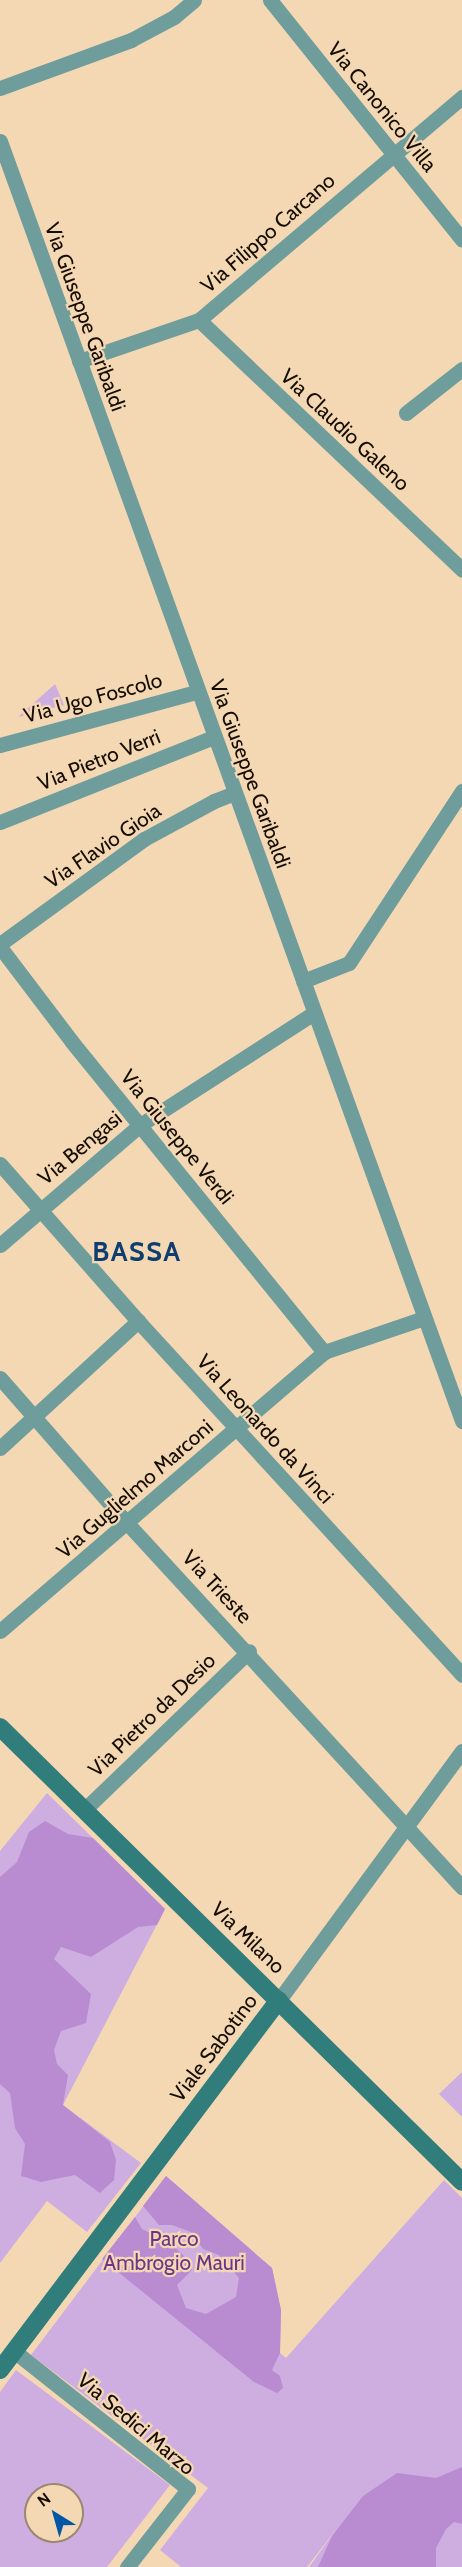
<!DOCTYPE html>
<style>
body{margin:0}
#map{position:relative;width:462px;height:2567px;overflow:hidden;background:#f4d8b4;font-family:Cabin,sans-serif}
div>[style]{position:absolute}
.green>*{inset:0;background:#ceade0}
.forest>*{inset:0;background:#b98cd1}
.street>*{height:15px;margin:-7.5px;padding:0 7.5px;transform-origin:7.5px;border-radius:7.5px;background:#6f9d9b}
.secondary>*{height:18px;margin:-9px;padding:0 9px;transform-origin:9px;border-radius:9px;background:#307d7c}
span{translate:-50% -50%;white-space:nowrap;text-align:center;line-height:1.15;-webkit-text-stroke:4.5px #f4d8b4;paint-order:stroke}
.street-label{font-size:21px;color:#160d02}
.park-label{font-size:21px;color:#6d3587}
.district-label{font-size:27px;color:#0e3d70;font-weight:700;letter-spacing:1.5px}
.north{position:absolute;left:24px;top:2483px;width:60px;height:60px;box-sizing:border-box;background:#f4d8b4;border:2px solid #9b876d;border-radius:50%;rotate:323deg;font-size:16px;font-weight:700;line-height:24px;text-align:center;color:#160d02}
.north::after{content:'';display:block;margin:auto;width:21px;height:27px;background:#0157a5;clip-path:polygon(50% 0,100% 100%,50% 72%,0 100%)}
</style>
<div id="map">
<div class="green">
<div style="clip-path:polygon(55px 684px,64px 705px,18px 717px)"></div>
<div style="clip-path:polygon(47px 1793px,165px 1909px,63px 2105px,141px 2163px,87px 2232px,47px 2201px,0 2263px,0 1851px)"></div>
<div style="clip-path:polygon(462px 2072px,462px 2117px,439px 2094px)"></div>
<div style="clip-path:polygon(166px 2176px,272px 2268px,281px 2310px,280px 2353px,286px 2358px,444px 2180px,462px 2198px,462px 2567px,309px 2567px,338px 2527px,307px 2567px,181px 2567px,160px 2550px,208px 2488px,31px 2355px)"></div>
<div style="clip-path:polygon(evenodd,16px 2370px,170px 2485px,107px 2567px,0 2567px,0 2392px,16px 2370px,36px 2495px,72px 2495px,72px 2531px,36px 2531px,36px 2495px)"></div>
</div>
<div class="forest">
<div style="clip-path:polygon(45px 1821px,68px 1834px,93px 1838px,165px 1909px,157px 1925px,138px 1927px,91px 1957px,61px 1947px,54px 1959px,91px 1994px,86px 2023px,61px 2031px,54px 2050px,57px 2064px,68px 2075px,63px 2105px,110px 2142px,116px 2160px,114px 2180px,100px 2193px,75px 2175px,41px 2182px,21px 2176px,25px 2144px,15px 2128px,10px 2093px,0 2084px,0 1877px,17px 1862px,29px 1832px)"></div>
<div style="clip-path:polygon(166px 2176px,272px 2268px,281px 2310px,280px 2353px,272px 2370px,280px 2376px,283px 2388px,277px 2393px,254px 2382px,102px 2259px,135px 2217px,142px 2229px,172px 2244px,187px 2259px,192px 2270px,177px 2285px,186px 2308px,206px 2314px,236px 2297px,239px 2278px,219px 2255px,203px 2249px,191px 2232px,172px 2225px,159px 2225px,143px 2206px)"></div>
<div style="clip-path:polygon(462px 2467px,462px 2524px,454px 2522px,446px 2529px,436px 2548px,436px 2567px,318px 2567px,332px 2536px,363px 2496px,397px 2473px,436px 2478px)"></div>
</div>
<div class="street">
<div style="left:270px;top:0;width:307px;rotate:51.3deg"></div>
<div style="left:0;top:88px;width:140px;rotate:-20.1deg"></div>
<div style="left:131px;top:40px;width:49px;rotate:-28.1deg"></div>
<div style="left:174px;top:17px;width:26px;rotate:-40deg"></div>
<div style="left:0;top:141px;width:1361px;rotate:70.15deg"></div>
<div style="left:199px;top:320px;width:363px;rotate:43.5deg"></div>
<div style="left:79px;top:361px;width:127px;rotate:-18.9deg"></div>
<div style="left:199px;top:320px;width:345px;rotate:-40.3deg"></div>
<div style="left:406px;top:413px;width:71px;rotate:-38.2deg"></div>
<div style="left:0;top:745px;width:204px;rotate:-15.1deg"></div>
<div style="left:0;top:822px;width:230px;rotate:-21.7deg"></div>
<div style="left:0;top:944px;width:178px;rotate:-36.1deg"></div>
<div style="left:144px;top:839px;width:80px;rotate:-28.5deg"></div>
<div style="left:214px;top:801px;width:22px;rotate:-21deg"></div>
<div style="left:0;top:947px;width:119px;rotate:52.8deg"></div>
<div style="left:72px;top:1042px;width:400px;rotate:50.9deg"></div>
<div style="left:303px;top:981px;width:49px;rotate:-21.4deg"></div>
<div style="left:349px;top:963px;width:206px;rotate:-56.7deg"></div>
<div style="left:0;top:1164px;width:209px;rotate:48.7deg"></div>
<div style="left:138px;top:1321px;width:480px;rotate:47.5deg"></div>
<div style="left:0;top:1245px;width:184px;rotate:-40.6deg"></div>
<div style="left:140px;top:1125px;width:207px;rotate:-32.8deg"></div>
<div style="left:0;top:1378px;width:193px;rotate:48.8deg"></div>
<div style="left:127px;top:1523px;width:495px;rotate:47.4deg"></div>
<div style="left:0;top:1448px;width:188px;rotate:-42.6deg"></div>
<div style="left:0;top:1631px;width:428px;rotate:-40.7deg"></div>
<div style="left:324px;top:1352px;width:106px;rotate:-18.8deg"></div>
<div style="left:84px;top:1810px;width:229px;rotate:-43.9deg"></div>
<div style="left:279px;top:2000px;width:309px;rotate:-53.7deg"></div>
<div style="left:14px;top:2351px;width:222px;rotate:38.4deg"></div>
<div style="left:188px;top:2489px;width:99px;rotate:128deg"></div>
</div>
<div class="secondary">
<div style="left:0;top:1727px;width:648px;rotate:44.56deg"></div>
<div style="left:0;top:2370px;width:463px;rotate:-53deg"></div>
</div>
<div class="street-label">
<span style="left:382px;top:107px;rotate:51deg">Via Canonico Villa</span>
<span style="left:268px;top:233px;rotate:-41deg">Via Filippo Carcano</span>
<span style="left:85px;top:317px;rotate:70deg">Via Giuseppe Garibaldi</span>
<span style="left:345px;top:430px;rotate:43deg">Via Claudio Galeno</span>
<span style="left:93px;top:698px;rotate:-15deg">Via Ugo Foscolo</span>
<span style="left:99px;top:760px;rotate:-22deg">Via Pietro Verri</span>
<span style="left:250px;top:774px;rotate:70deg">Via Giuseppe Garibaldi</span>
<span style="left:103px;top:846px;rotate:-34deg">Via Flavio Gioia</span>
<span style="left:177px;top:1137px;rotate:51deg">Via Giuseppe Verdi</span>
<span style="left:80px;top:1148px;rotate:-40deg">Via Bengasi</span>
<span style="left:265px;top:1429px;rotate:48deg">Via Leonardo da Vinci</span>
<span style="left:135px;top:1489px;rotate:-41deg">Via Guglielmo Marconi</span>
<span style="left:217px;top:1587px;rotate:47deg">Via Trieste</span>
<span style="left:152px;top:1715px;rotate:-44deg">Via Pietro da Desio</span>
<span style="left:248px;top:1938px;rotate:44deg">Via Milano</span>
<span style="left:214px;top:2048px;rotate:-53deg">Viale Sabotino</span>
<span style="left:136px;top:2424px;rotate:40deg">Via Sedici Marzo</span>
</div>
<div class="park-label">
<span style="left:174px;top:2251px">Parco<br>Ambrogio Mauri</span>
</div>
<div class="district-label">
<span style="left:137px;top:1252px">BASSA</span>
</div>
<div class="north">N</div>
</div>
